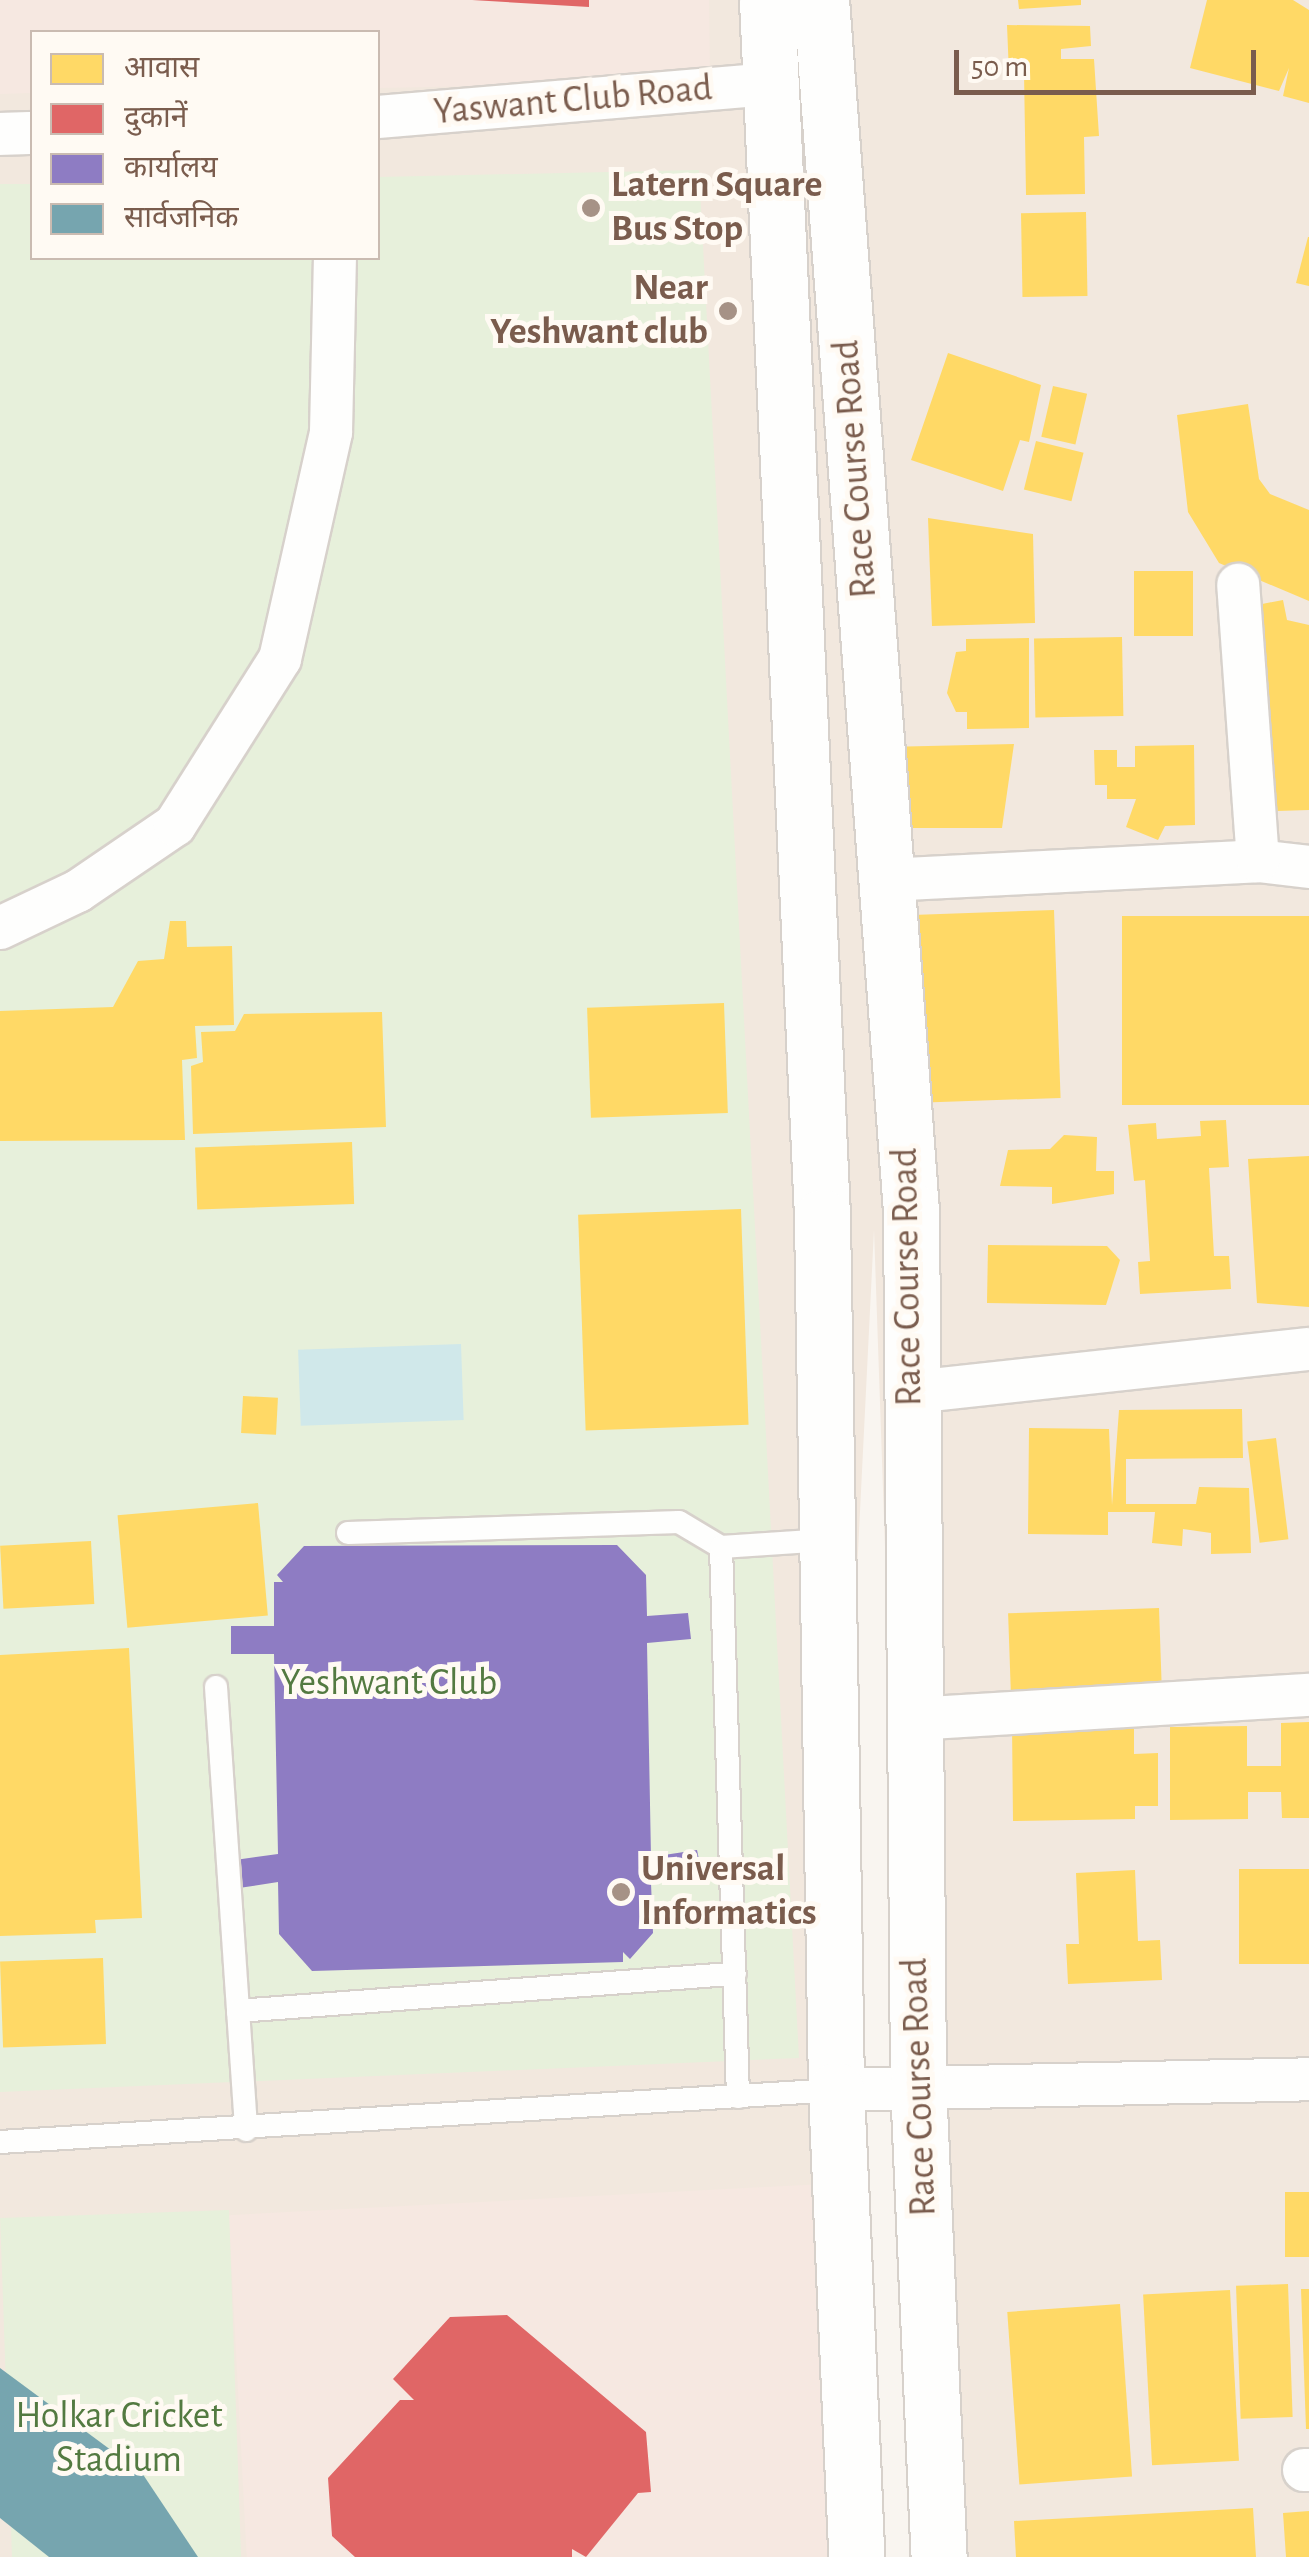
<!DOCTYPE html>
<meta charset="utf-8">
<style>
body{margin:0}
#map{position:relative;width:1309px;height:2557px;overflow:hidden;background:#f9f5f0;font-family:"Alegreya Sans","Noto Sans Devanagari",sans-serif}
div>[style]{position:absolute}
.residential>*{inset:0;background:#f2e8de}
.commercial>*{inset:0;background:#f6e8e1;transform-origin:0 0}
.green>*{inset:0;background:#e7f0db;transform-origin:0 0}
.water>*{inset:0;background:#d0e8ea;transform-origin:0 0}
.homes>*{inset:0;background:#ffd966;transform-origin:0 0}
.shops>*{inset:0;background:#e06666}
.offices>*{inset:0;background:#8e7cc3}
.public>*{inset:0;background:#76a5af}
.roads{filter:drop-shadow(2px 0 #d7d1cb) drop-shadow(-2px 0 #d7d1cb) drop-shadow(0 2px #d7d1cb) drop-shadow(0 -2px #d7d1cb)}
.service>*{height:22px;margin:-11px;padding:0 11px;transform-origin:11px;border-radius:11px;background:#fefefd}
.minor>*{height:42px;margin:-21px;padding:0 21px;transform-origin:21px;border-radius:21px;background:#fefefd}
.secondary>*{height:55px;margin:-27.5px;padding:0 27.5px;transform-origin:27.5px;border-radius:27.5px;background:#fefefd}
.dots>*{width:28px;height:28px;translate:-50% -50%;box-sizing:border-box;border:5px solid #fffaf3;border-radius:50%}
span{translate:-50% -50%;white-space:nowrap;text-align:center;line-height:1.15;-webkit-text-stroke:10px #fffaf3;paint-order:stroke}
.street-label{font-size:38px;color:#7a5c4d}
.poi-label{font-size:38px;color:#7a5c4d;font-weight:700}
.left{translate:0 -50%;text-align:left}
.right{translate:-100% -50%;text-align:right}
.park-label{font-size:38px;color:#537a41}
.legend{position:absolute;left:30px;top:30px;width:350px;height:230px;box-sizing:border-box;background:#fffaf3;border:2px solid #cabbb1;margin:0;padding:12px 18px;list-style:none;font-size:30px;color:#7a5c4d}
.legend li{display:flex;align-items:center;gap:20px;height:50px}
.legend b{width:50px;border:2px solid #cabbb1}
.scale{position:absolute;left:954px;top:50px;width:302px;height:45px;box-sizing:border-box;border:5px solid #7a5c4d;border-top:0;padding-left:12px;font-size:30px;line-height:35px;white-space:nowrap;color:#7a5c4d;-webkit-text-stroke:8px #fffaf3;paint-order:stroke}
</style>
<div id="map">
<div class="residential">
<div style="clip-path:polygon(evenodd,0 0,1309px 0,1309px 2557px,920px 2557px,874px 1230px,808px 2557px,0 2557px,0 0,32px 32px,378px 32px,378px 258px,32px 258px,32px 32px)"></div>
</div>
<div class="commercial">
<div style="clip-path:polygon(0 0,709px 0,710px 82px,378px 88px,378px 32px,32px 32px,32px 93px,0 94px)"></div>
<div style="left:823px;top:2184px;width:373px;height:595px;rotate:87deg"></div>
</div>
<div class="green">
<div style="clip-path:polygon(699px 170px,799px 2058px,0 2092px,0 184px,32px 184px,32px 258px,378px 258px,378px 177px)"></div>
<div style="left:229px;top:2210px;width:347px;height:229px;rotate:88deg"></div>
</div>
<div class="water">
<div style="left:461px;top:1344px;width:76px;height:163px;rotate:88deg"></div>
</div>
<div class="homes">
<div style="clip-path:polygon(1018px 0,1081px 0,1081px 5px,1019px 9px)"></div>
<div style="clip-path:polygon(1207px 0,1293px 0,1309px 10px,1309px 103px,1283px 96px,1289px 68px,1279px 91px,1190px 68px)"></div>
<div style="clip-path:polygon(1007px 25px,1090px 26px,1091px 46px,1061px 49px,1061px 59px,1094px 59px,1099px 136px,1084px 137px,1085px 194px,1026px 195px,1024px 73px,1009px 74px)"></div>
<div style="left:1086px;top:212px;width:84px;height:65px;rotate:89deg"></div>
<div style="clip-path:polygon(1308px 237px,1309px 237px,1309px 286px,1296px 283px)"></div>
<div style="clip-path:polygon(948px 353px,1041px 385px,1029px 442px,1020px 440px,1003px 491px,911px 460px)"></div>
<div style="left:1053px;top:386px;width:35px;height:52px;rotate:13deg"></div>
<div style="clip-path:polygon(1248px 404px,1259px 479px,1270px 494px,1309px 510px,1309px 601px,1219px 563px,1188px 512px,1177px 415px)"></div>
<div style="left:1036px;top:441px;width:49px;height:50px;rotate:14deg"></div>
<div style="clip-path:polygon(928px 518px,1033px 534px,1035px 623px,932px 626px)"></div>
<div style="left:1193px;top:571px;width:65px;height:59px;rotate:90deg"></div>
<div style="clip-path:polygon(1283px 600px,1287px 620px,1309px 625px,1309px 810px,1277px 811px,1262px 604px)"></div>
<div style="left:1122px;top:637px;width:79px;height:88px;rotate:89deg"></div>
<div style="clip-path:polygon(1029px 638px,1029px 728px,967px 729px,967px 712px,956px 712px,947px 693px,956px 652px,966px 651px,966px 639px)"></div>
<div style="clip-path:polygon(1014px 744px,1002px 828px,905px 828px,885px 747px)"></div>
<div style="clip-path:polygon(1194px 745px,1195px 825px,1165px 826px,1158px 840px,1126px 827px,1136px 799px,1107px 799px,1107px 785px,1095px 785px,1094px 750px,1117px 750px,1117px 767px,1135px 767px,1135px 746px)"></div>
<div style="left:1054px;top:910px;width:188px;height:149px;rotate:88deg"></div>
<div style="left:1309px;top:916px;width:189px;height:187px;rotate:90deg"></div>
<div style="clip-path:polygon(170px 921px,186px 921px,187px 947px,232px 946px,234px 1025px,195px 1026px,197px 1058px,182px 1060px,185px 1140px,0 1141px,0 1011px,113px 1007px,138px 961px,164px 959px)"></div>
<div style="left:724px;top:1003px;width:110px;height:137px;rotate:88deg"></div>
<div style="clip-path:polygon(382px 1012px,386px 1127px,193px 1134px,191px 1066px,203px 1062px,201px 1032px,235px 1031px,244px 1014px)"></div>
<div style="clip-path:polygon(1226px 1120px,1229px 1167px,1209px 1168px,1214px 1256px,1229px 1256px,1231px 1289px,1140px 1294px,1138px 1262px,1150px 1261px,1145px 1180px,1134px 1181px,1128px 1125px,1156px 1123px,1157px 1139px,1201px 1136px,1200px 1121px)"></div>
<div style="clip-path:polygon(1064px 1135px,1097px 1137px,1096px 1171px,1114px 1171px,1114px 1194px,1052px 1204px,1052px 1187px,1000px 1186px,1008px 1150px,1050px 1149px)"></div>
<div style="left:352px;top:1142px;width:62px;height:157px;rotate:88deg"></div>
<div style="clip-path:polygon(1309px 1156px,1309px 1307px,1257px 1303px,1248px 1159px)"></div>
<div style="left:741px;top:1209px;width:216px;height:163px;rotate:88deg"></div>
<div style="clip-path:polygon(988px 1245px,1107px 1246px,1120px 1260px,1106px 1305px,987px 1303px)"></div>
<div style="left:243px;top:1396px;width:35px;height:37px;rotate:3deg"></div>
<div style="clip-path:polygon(1242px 1409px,1243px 1458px,1126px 1459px,1126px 1504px,1196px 1504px,1199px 1487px,1249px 1488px,1251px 1553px,1211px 1554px,1211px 1533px,1183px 1529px,1182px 1546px,1152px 1543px,1155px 1512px,1108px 1512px,1108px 1535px,1028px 1534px,1029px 1428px,1109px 1429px,1112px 1505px,1119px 1410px)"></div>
<div style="left:1276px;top:1438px;width:102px;height:29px;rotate:83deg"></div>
<div style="left:258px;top:1503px;width:113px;height:141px;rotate:85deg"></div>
<div style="left:91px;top:1541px;width:63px;height:91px;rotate:87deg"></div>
<div style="left:1159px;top:1608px;width:81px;height:151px;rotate:88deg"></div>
<div style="clip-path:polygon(129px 1648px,142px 1918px,95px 1920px,96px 1933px,0 1936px,0 1655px)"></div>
<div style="clip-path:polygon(1309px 1722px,1309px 1818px,1282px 1818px,1281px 1792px,1248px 1792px,1248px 1819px,1170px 1820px,1170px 1727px,1247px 1726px,1247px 1766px,1281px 1766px,1281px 1723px)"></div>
<div style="clip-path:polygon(1134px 1723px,1134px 1754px,1158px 1753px,1158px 1806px,1135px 1806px,1135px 1819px,1013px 1821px,1012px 1725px)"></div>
<div style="left:1309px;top:1869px;width:95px;height:70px;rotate:90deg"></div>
<div style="clip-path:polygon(1135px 1870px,1138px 1941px,1160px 1940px,1162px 1980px,1068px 1984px,1066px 1944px,1079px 1944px,1076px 1873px)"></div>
<div style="left:103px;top:1958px;width:86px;height:103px;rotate:88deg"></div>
<div style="left:1285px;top:2192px;width:24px;height:65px"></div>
<div style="left:1288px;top:2284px;width:133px;height:52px;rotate:88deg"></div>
<div style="clip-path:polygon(1301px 2289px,1309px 2289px,1309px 2429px,1306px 2429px)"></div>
<div style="left:1230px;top:2290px;width:171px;height:87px;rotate:87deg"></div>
<div style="left:1120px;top:2304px;width:173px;height:113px;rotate:86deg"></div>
<div style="clip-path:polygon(1253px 2508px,1256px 2557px,1016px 2557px,1014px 2521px)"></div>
<div style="clip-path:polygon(1309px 2511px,1309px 2557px,1286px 2557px,1283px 2513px)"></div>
</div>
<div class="shops">
<div style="clip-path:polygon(472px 0,589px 0,589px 7px)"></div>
<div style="clip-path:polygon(507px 2315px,646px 2432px,651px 2492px,638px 2493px,586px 2557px,572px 2549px,572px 2557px,355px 2557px,332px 2536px,328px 2478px,400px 2400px,414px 2400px,393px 2379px,450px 2317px)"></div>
</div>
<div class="offices">
<div style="clip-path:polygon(617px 1545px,646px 1575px,647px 1616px,688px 1613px,691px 1639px,647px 1643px,651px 1857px,697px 1850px,702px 1874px,651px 1883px,653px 1933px,630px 1959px,623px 1952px,623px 1962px,312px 1971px,279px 1934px,278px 1882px,239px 1888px,235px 1860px,278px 1854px,274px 1654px,231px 1654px,231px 1626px,274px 1626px,274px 1582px,283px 1582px,277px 1575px,304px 1546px)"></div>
</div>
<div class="public">
<div style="clip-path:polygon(0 2368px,142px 2473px,198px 2557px,49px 2557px,0 2518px)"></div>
</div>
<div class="roads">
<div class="service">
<div style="left:348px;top:1533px;width:331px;rotate:-1.9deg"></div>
<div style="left:679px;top:1522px;width:49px;rotate:30.8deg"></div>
<div style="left:216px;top:1687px;width:444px;rotate:86.1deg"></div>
<div style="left:238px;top:2011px;width:498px;rotate:-4.3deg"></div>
<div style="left:738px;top:2097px;width:550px;rotate:-91.77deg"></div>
<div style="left:721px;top:1547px;width:106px;rotate:-3.8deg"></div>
<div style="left:0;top:2142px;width:838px;rotate:-3.56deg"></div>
</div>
<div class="minor">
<div style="left:378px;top:117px;width:392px;rotate:-4.8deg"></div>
<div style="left:0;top:134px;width:32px;rotate:-2deg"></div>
<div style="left:1258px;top:861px;width:51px;rotate:6.7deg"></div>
<div style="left:886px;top:880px;width:372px;rotate:-2.9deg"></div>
<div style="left:1258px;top:861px;width:277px;rotate:-94.1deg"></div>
<div style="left:0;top:928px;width:86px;rotate:-25.4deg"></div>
<div style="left:78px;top:891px;width:117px;rotate:-34.2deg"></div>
<div style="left:175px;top:825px;width:196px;rotate:-57.7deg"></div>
<div style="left:280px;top:659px;width:233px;rotate:-77.3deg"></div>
<div style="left:331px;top:432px;width:174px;rotate:-88.7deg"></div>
<div style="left:912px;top:1392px;width:399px;rotate:-6.2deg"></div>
<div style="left:914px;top:1719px;width:396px;rotate:-3.5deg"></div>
<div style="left:836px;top:2090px;width:473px;rotate:-1.3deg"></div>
<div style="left:1304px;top:2470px;width:5px"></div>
</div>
<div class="secondary">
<div style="left:767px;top:0;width:1218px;rotate:87.41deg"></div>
<div style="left:822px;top:1217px;width:873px;rotate:89.08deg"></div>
<div style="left:836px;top:2090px;width:467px;rotate:87.5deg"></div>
<div style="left:821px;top:0;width:1213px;rotate:85.75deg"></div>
<div style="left:911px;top:1210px;width:874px;rotate:89.54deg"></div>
<div style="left:918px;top:2084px;width:473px;rotate:87.5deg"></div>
</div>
</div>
<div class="dots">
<div style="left:591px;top:208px;background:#a69286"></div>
<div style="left:728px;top:311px;background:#a69286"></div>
<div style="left:621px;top:1892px;background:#a69286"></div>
</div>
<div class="street-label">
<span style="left:573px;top:101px;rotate:-5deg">Yaswant Club Road</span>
<span style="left:856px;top:469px;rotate:-94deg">Race Course Road</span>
<span style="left:908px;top:1277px;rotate:-91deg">Race Course Road</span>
<span style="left:920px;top:2087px;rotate:-92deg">Race Course Road</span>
</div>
<div class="poi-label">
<span class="left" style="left:611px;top:208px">Latern Square<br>Bus Stop</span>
<span class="right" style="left:708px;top:311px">Near<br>Yeshwant club</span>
<span class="left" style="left:641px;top:1892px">Universal<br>Informatics</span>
</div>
<div class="park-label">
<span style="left:389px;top:1684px">Yeshwant Club</span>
<span style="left:119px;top:2439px">Holkar Cricket<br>Stadium</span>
</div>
<ul class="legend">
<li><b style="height:28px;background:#ffd966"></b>आवास</li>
<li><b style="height:28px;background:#e06666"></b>दुकानें</li>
<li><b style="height:28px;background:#8e7cc3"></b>कार्यालय</li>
<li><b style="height:28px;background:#76a5af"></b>सार्वजनिक</li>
</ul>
<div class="scale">50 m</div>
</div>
